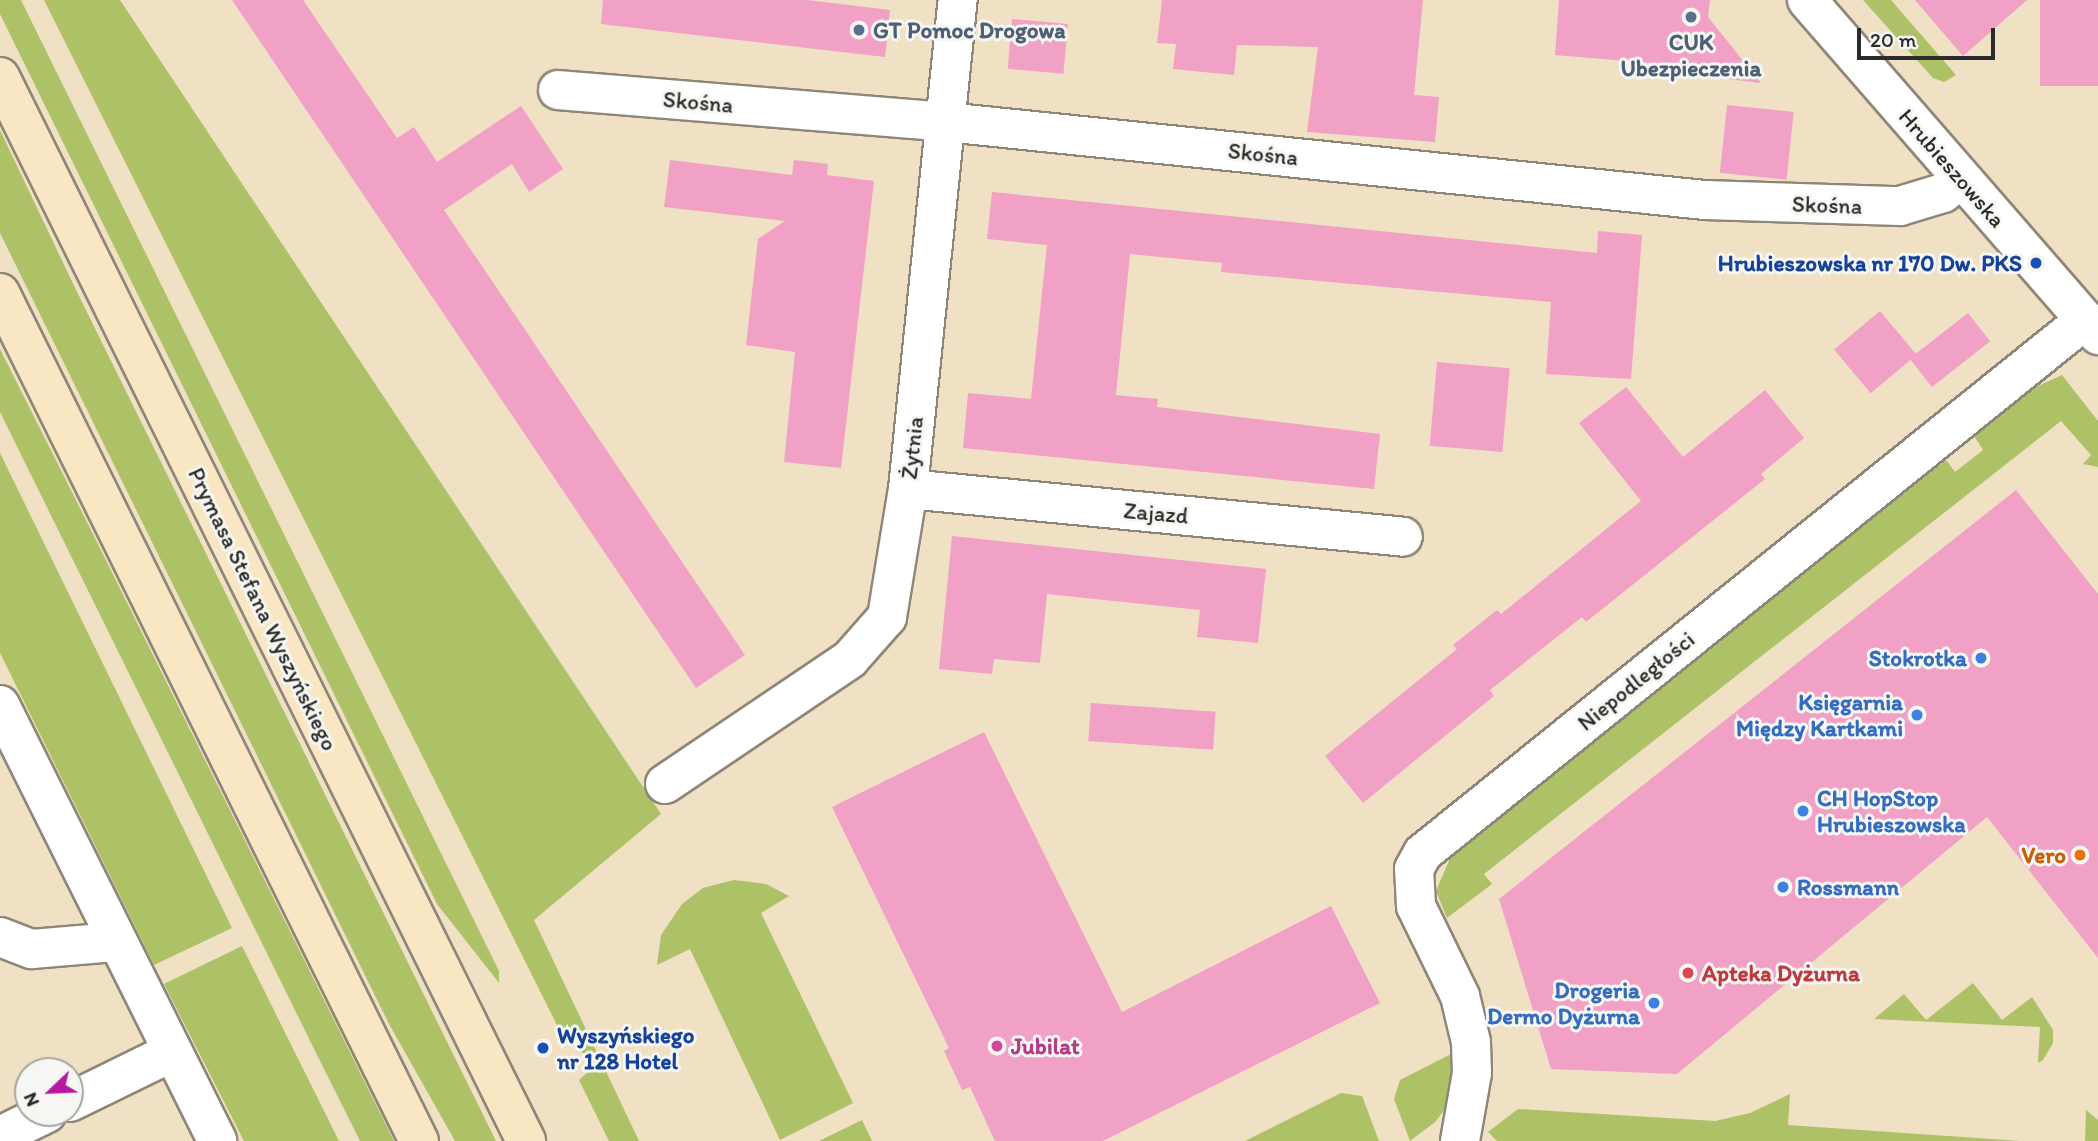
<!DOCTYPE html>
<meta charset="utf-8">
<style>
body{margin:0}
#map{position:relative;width:2098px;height:1141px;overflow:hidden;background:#f0e0c4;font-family:Itim,sans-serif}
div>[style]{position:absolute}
.green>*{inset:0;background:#adc166}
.building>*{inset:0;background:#f1a0c6;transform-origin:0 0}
.roads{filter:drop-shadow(2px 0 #8e8678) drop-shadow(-2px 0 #8e8678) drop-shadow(0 2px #8e8678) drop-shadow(0 -2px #8e8678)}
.minor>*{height:38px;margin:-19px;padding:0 19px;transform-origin:19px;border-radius:19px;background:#fff}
.tertiary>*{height:38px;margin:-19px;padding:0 19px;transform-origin:19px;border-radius:19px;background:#fff}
.secondary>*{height:38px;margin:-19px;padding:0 19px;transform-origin:19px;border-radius:19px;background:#f9e7c3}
.dots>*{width:19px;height:19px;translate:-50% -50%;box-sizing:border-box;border:4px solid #f6f6f2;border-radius:50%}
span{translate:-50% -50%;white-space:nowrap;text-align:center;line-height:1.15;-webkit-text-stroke:6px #f6f6f2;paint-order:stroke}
.service-label{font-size:23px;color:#4e5e75;font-weight:700}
.left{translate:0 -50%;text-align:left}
.street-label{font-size:23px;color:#2b2b2b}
.transit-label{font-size:23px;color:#164399;font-weight:700}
.right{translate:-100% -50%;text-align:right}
.shop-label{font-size:23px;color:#366cbe;font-weight:700}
.food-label{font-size:23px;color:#c56008;font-weight:700}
.health-label{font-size:23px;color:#be3a42;font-weight:700}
.hotel-label{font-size:23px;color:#b23c85;font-weight:700}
.north{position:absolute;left:14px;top:1057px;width:70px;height:70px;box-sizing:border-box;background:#f6f6f2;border:2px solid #a5a5a2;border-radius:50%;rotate:247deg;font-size:19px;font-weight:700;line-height:28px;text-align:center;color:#2b2b2b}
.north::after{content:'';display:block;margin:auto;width:24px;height:32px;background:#b5179e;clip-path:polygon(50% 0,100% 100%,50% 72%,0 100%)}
.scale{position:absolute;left:1857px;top:28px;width:138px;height:32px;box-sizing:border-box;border:4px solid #2b2b2b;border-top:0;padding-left:9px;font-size:21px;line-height:24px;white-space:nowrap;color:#2b2b2b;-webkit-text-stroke:5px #f6f6f2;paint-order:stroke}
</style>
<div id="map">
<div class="green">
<div style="clip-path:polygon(0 0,21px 0,499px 971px,499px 983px,437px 904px,0 14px)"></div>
<div style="clip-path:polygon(44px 0,120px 0,661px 814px,534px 920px,639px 1141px,609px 1141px,579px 1080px,590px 1070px,589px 1065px,572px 1033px,561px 1033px)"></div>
<div style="clip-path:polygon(1863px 0,1891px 0,1956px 75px,1944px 82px,1933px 78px)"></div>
<div style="clip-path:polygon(0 130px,77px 292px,496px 1141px,455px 1141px,389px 1024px,0 233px)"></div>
<div style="clip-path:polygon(0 349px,84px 516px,394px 1141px,360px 1141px,322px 1065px,0 412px)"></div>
<div style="clip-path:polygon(2062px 375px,2098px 421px,2098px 467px,2083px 464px,2091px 455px,2061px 421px,1484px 874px,1492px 884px,1447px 918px,1436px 891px,1453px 851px,1946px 460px,1955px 472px,1983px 450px,1974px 436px,2036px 387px)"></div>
<div style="clip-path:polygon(0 453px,232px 928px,154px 965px,0 653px)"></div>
<div style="clip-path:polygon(734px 880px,766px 884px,789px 896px,761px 913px,853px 1103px,780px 1140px,690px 949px,657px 965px,661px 935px,682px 904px,703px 888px)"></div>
<div style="clip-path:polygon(242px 946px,339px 1141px,244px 1141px,164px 984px)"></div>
<div style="clip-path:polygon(1973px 983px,2002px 1020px,2032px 997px,2053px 1030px,2053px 1043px,2043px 1060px,2038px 1063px,2040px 1027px,1874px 1019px,1904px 994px,1926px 1020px)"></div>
<div style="clip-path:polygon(1453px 1053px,1456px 1075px,1450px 1103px,1435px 1122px,1410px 1141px,1394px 1099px,1400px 1080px)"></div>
<div style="clip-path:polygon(1341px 1093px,1362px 1096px,1379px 1141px,1245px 1141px)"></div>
<div style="clip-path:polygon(1790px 1094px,1788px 1125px,2020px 1141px,1497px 1141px,1488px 1132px,1518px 1109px,1715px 1121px,1750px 1113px)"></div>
<div style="clip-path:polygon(2086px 1110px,2098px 1120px,2098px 1141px,2085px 1141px)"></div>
<div style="clip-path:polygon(862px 1120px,872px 1141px,819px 1141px)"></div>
</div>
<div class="building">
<div style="clip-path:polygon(232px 0,303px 0,397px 138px,414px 127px,437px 162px,521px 106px,563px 169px,529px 192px,512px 164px,444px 210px,745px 655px,696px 688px)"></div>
<div style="clip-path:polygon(603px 0,807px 0,890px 10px,885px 57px,601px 24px)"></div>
<div style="clip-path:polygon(1162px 0,1423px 0,1414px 95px,1439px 97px,1435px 142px,1307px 132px,1318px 47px,1237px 45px,1234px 75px,1173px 69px,1176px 44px,1157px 43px)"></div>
<div style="clip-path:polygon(1559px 0,1710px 0,1708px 17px,1761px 83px,1662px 71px,1663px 64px,1555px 55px)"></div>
<div style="clip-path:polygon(1915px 0,2027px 0,1963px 56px)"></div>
<div style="left:2040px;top:0;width:58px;height:86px"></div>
<div style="left:1012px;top:19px;width:56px;height:50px;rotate:5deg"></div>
<div style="left:1727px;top:105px;width:67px;height:68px;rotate:6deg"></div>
<div style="clip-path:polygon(670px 160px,792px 175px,794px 160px,828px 164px,827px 175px,874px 181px,841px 468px,784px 462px,795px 352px,746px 345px,758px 239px,785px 221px,664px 207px)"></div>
<div style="clip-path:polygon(992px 192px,1597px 253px,1598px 231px,1642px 235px,1631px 379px,1546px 374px,1551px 302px,1221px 272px,1222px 263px,1130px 254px,1116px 395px,1158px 399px,1157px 407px,1380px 434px,1374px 489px,963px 448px,968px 393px,1031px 399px,1047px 245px,987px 239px)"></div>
<div style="left:1880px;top:311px;width:57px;height:60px;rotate:50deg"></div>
<div style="left:1968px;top:313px;width:36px;height:74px;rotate:52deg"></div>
<div style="left:1437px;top:362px;width:73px;height:84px;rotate:5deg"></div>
<div style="clip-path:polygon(1626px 387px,1683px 457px,1765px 390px,1804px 438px,1761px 474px,1765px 479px,1586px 622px,1582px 617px,1490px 690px,1494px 696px,1363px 803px,1325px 756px,1457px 649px,1453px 645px,1497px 610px,1501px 614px,1641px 501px,1579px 423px)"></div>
<div style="clip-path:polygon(2016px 490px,2098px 594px,2098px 958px,1987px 817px,1677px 1074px,1551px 1069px,1499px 899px)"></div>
<div style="clip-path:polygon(952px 536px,1266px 569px,1258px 643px,1197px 637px,1200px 610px,1047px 594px,1040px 663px,994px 659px,992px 674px,939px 669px)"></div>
<div style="left:1091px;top:703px;width:125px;height:38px;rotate:4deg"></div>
<div style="clip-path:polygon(984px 732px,1122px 1012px,1331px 906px,1380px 1003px,1103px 1141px,995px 1141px,970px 1087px,962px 1090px,944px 1051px,949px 1048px,832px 807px)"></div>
</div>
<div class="roads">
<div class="minor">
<div style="left:558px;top:90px;width:389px;rotate:4.7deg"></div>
<div style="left:946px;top:122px;width:763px;rotate:5.87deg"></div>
<div style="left:1705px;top:200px;width:195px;rotate:1.8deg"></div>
<div style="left:1900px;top:206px;width:45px;rotate:-16.8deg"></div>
<div style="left:1943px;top:193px;width:23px;rotate:-40deg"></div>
<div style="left:908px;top:489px;width:497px;rotate:5.5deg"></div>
<div style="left:0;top:705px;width:487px;rotate:63.5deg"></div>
<div style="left:665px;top:784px;width:223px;rotate:-34deg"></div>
<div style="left:850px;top:659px;width:56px;rotate:-48.6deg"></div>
<div style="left:887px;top:617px;width:130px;rotate:-80.7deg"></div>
<div style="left:908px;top:489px;width:492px;rotate:-84.2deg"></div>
<div style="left:0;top:937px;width:34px;rotate:21deg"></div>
<div style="left:32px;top:949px;width:83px;rotate:-4.8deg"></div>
<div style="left:70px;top:1102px;width:114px;rotate:-26.1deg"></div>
<div style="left:0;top:1136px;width:52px;rotate:-26.1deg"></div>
<div style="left:1460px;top:1141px;width:69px;rotate:-80deg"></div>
<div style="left:1472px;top:1073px;width:31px;rotate:-92deg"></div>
<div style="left:1471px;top:1042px;width:47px;rotate:-103.4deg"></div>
<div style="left:1460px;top:996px;width:100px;rotate:-116.1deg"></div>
<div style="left:1416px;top:906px;width:37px;rotate:-93deg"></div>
<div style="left:1414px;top:869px;width:18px;rotate:-61deg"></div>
<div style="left:1423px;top:853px;width:850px;rotate:-38.84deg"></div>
</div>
<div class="tertiary">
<div style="left:1807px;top:0;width:444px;rotate:49deg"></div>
</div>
<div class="secondary">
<div style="left:0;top:77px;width:1187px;rotate:63.69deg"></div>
<div style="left:0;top:293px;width:946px;rotate:63.71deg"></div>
</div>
</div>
<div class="dots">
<div style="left:1691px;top:17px;background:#5c6f8a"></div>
<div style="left:859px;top:30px;background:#5c6f8a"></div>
<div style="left:2036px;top:263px;background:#1a4fb4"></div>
<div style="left:1981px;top:658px;background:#3f7fe0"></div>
<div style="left:1917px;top:715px;background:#3f7fe0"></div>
<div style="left:1803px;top:811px;background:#3f7fe0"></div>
<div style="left:2080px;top:855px;background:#e8710a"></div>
<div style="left:1783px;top:887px;background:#3f7fe0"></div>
<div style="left:1688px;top:973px;background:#e0444e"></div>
<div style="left:1654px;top:1003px;background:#3f7fe0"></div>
<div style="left:997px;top:1046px;background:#d1479c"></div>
<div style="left:543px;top:1048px;background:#1a4fb4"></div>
</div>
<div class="service-label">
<span class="left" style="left:873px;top:30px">GT Pomoc Drogowa</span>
<span style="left:1691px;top:55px">CUK<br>Ubezpieczenia</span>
</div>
<div class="street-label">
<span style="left:698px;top:102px;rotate:5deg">Skośna</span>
<span style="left:1263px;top:154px;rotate:6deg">Skośna</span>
<span style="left:1952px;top:168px;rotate:49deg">Hrubieszowska</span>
<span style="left:1827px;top:205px;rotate:2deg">Skośna</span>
<span style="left:912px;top:448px;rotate:-84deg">Żytnia</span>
<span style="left:1156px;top:513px;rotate:5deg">Zajazd</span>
<span style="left:263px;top:609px;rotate:64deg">Prymasa Stefana Wyszyńskiego</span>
<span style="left:1636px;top:681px;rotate:-39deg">Niepodległości</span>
</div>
<div class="transit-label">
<span class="right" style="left:2022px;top:263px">Hrubieszowska nr 170 Dw. PKS</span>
<span class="left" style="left:557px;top:1048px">Wyszyńskiego<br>nr 128 Hotel</span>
</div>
<div class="shop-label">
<span class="right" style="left:1967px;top:658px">Stokrotka</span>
<span class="right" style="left:1903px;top:715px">Księgarnia<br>Między Kartkami</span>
<span class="left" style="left:1817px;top:811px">CH HopStop<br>Hrubieszowska</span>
<span class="left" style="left:1797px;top:887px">Rossmann</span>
<span class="right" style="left:1640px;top:1003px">Drogeria<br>Dermo Dyżurna</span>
</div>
<div class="food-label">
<span class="right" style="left:2066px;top:855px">Vero</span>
</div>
<div class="health-label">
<span class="left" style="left:1702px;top:973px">Apteka Dyżurna</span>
</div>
<div class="hotel-label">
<span class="left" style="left:1011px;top:1046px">Jubilat</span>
</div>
<div class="north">N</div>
<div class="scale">20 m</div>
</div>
